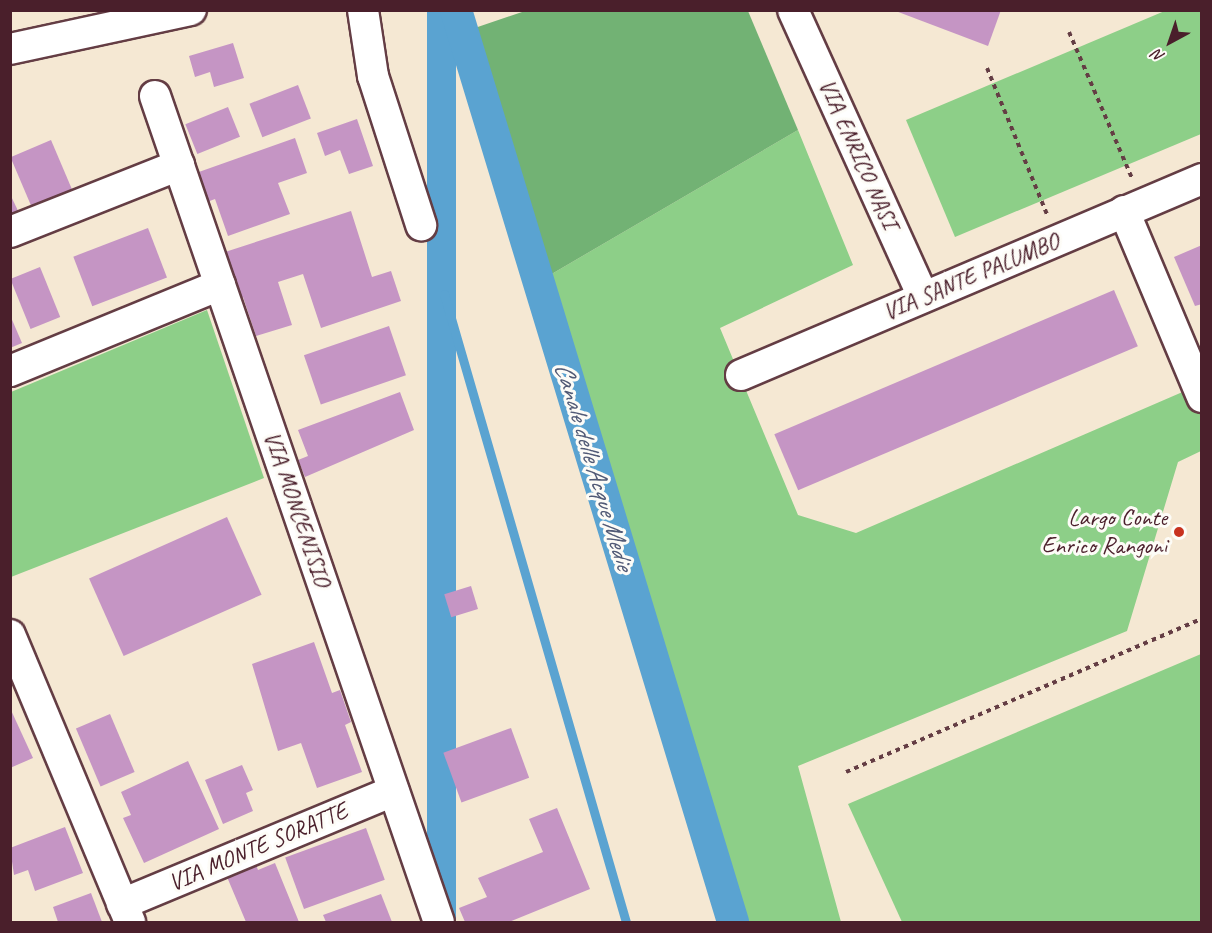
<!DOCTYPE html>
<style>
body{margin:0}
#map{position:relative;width:1212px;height:933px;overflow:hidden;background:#f5e8d3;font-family:Caveat,sans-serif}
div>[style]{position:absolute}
.green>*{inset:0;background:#8dcf88}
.forest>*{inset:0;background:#72b274}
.water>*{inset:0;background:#5aa3d1;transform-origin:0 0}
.stream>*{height:9px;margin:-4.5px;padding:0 4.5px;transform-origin:4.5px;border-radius:4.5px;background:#5aa3d1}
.canal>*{height:32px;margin:-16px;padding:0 16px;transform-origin:16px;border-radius:16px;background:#5aa3d1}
.building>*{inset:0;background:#c595c4;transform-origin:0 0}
.path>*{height:4px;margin-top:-2px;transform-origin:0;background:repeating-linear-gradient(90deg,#643d44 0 4.5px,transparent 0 9px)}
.roads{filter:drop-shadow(2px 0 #643d44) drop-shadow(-2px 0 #643d44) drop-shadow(0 2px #643d44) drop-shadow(0 -2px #643d44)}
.minor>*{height:30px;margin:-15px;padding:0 15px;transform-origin:15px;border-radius:15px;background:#fff}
.dots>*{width:16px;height:16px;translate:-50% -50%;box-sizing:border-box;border:3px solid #fdfcf7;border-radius:50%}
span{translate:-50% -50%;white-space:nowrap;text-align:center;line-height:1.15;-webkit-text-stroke:6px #fdfcf7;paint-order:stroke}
.street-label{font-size:24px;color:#4a1f2b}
.poi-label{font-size:24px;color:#4a1f2b}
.right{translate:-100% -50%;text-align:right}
.water-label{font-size:26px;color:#515a76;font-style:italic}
.frame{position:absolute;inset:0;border:12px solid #4a1f2b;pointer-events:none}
.north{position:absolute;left:1140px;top:12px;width:60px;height:60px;-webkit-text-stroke:4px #fdfcf7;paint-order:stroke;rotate:220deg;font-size:16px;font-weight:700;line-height:24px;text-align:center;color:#4a1f2b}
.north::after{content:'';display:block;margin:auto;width:21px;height:27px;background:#4a1f2b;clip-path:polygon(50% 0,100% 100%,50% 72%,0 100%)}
</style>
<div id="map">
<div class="green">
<div style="clip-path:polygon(1167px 10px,1201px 11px,1201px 134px,955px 237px,906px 120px)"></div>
<div style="clip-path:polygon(798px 130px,853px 265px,720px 328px,798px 515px,856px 533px,1201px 384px,1201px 451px,1178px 462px,1127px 631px,798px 766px,841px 922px,733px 922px,538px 282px)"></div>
<div style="clip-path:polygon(207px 310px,264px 478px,11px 577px,11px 392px)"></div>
<div style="clip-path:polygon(1201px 654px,1201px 922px,902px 922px,848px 804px)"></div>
</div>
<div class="forest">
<div style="clip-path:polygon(525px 11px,748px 11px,798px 130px,538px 282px,463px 32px)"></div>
</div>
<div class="water">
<div style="left:427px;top:11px;width:29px;height:952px"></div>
</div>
<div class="stream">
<div style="left:444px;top:294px;width:654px;rotate:73.84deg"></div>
</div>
<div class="canal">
<div style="left:456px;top:10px;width:953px;rotate:73.1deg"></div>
</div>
<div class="building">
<div style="clip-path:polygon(893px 10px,1001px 10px,988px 46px)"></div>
<div style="clip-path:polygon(233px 43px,244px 78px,214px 87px,210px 72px,195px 77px,189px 56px)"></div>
<div style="left:298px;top:85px;width:36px;height:52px;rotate:69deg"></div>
<div style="left:228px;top:107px;width:32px;height:46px;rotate:68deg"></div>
<div style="clip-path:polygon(357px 119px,373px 166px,349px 174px,340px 150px,325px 156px,317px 133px)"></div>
<div style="clip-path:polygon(295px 138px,307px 173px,278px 183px,290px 214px,228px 236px,215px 199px,207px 202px,196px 173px)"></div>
<div style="left:51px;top:140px;width:62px;height:44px;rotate:67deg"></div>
<div style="clip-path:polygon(10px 194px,20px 215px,10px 219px)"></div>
<div style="clip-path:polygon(351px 211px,372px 277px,391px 271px,401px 301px,321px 328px,303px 274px,278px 282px,292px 325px,256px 336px,243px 297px,237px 299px,222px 253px)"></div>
<div style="left:148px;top:228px;width:53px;height:80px;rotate:69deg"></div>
<div style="clip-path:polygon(1202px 245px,1202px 304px,1195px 306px,1174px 257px)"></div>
<div style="left:40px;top:267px;width:54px;height:32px;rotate:68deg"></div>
<div style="left:1114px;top:290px;width:61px;height:369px;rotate:67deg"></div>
<div style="clip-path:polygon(10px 315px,22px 343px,10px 348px)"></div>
<div style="left:389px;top:326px;width:52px;height:90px;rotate:71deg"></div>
<div style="clip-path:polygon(400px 392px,414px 430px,305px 477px,298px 460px,308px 456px,298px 430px)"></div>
<div style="left:227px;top:517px;width:85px;height:151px;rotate:66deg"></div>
<div style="left:471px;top:586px;width:24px;height:28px;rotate:73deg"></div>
<div style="clip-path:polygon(314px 642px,332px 693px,340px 690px,351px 722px,345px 725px,362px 772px,317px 788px,301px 743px,278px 751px,252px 664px)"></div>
<div style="clip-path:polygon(10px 708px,33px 758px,10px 768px)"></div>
<div style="left:110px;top:714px;width:63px;height:37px;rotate:67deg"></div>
<div style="left:511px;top:728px;width:53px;height:72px;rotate:70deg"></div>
<div style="clip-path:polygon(188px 761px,219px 829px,144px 863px,123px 818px,131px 815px,121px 792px)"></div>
<div style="clip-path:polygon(242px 765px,253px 790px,246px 793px,253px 811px,223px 824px,205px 780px)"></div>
<div style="clip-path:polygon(557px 808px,590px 889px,509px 922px,465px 922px,459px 908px,487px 897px,478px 878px,543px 852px,529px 819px)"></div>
<div style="clip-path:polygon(65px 827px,83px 873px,35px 891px,28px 870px,14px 875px,10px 848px)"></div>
<div style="left:366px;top:828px;width:55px;height:86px;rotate:70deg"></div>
<div style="clip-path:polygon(275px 863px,299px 922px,246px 922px,227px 877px,256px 865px,258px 870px)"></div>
<div style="clip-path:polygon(91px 893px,102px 922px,58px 922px,53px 907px)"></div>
<div style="clip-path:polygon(381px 894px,392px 922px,326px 922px,323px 915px)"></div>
</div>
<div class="path">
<div style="left:1069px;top:32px;width:159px;rotate:66.7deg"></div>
<div style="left:987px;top:68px;width:158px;rotate:67.7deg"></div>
<div style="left:846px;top:772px;width:387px;rotate:-23.3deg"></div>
</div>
<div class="roads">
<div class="minor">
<div style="left:363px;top:10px;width:67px;rotate:81.4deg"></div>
<div style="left:373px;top:76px;width:157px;rotate:72.1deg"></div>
<div style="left:793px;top:10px;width:315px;rotate:65.6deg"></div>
<div style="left:10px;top:49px;width:185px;rotate:-12.2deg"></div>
<div style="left:155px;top:96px;width:873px;rotate:71.03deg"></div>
<div style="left:1124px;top:211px;width:202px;rotate:67.2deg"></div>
<div style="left:10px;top:232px;width:182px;rotate:-21.6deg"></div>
<div style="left:10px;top:371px;width:227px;rotate:-22.3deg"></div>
<div style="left:741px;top:375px;width:501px;rotate:-23.03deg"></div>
<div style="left:10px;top:635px;width:311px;rotate:67.3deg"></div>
<div style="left:122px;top:904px;width:294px;rotate:-22.6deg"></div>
</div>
</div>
<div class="dots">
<div style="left:1179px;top:532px;background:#c8321e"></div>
</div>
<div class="street-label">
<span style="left:858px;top:154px;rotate:66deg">VIA ENRICO NASI</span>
<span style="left:971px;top:277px;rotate:-23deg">VIA SANTE PALUMBO</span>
<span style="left:297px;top:509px;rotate:71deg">VIA MONCENISIO</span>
<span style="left:258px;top:847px;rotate:-23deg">VIA MONTE SORATTE</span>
</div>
<div class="poi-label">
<span class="right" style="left:1167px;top:532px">Largo Conte<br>Enrico Rangoni</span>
</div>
<div class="water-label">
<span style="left:594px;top:466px;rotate:73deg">Canale delle Acque Medie</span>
</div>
<div class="frame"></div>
<div class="north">N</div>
</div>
